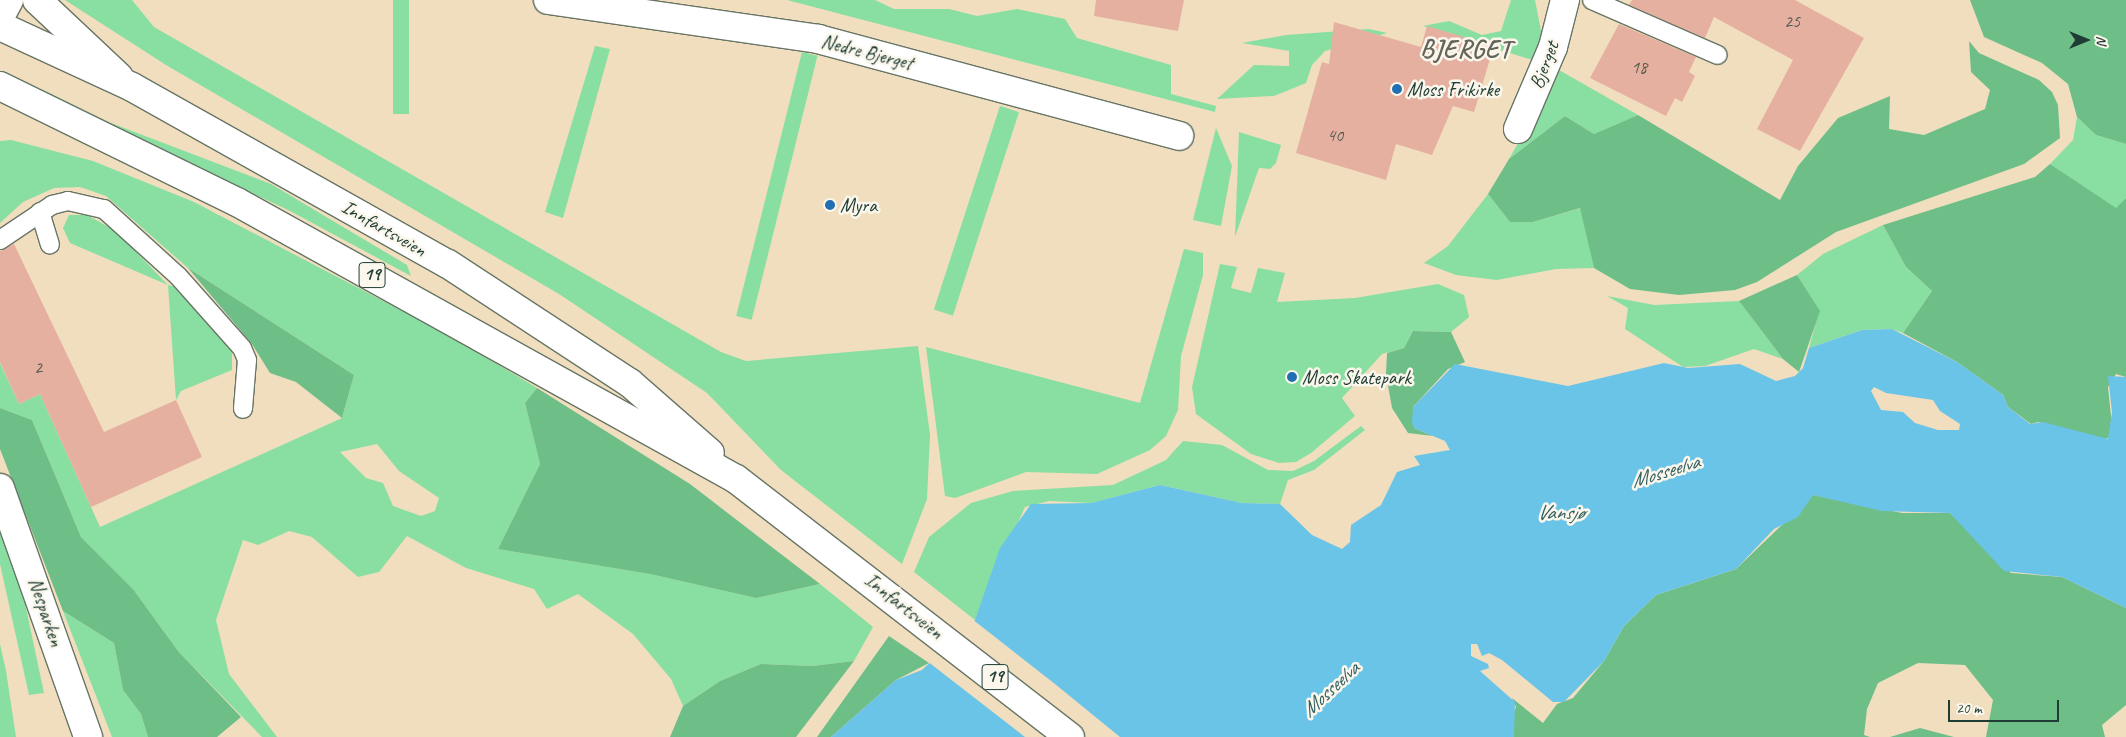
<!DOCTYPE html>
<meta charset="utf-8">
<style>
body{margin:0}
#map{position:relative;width:2126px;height:737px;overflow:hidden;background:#f0debf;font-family:Caveat,sans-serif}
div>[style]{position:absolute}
.green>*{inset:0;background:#89dfa2;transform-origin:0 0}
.forest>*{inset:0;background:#6ebe88}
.water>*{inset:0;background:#6ac4e8}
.pier>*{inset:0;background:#f0debf}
.building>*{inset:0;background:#e6b0a1}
.roads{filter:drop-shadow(1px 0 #687565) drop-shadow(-1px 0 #687565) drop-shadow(0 1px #687565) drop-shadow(0 -1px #687565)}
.service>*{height:18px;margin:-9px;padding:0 9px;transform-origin:9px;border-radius:9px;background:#fff}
.minor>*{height:28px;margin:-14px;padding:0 14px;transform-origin:14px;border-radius:14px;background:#fff}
.trunk>*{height:28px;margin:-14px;padding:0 14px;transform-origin:14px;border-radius:14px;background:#fff}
.dots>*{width:14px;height:14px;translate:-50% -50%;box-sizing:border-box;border:2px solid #fbf7ec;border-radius:50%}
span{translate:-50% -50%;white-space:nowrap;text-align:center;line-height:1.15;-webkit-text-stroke:5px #fbf7ec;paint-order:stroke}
.number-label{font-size:18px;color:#515a4f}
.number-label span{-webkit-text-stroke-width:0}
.shield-label span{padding:1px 4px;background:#fbf7ec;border:1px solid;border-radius:4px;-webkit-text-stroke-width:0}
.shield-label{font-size:19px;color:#1f3d34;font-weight:700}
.street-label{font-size:20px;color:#1f3d34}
.poi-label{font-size:20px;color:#1f3d34}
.left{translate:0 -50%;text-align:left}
.water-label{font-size:21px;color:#325f61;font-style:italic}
.district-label{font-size:25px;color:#65655a;font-weight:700;letter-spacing:1px}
.north{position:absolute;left:2061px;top:15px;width:50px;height:50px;-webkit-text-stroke:4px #fbf7ec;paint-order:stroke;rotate:90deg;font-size:14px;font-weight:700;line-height:20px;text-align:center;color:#1f3d34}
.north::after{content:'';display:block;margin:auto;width:18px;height:22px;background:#1f3d34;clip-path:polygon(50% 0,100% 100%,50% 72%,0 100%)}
.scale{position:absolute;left:1948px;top:700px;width:111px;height:22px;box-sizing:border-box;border:2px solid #1f3d34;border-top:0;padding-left:6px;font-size:15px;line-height:18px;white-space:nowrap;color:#1f3d34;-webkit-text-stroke:4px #fbf7ec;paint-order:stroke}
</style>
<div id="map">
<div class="green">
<div style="clip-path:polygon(65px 0,132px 0,154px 27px,721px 352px,746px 361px,918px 346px,930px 435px,927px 499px,902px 564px,781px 470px,707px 393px,559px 294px,166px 65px)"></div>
<div style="left:393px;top:0;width:16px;height:114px"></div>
<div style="clip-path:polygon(787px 0,875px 0,894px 9px,949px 9px,977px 16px,1017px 9px,1065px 19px,1077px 38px,1171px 65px,1171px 94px,1216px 106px,1215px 112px)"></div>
<div style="clip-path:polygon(1511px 0,1535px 0,1543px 41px,1536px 61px,1423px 26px,1449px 21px,1482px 35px,1501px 31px)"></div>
<div style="clip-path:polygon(1369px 29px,1387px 33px,1325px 51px,1312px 65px,1306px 83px,1274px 96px,1217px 99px,1254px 65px,1289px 66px,1289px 51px,1242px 43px,1286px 35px)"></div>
<div style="clip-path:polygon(595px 46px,610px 49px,563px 218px,545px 212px)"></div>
<div style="left:802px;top:52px;width:16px;height:272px;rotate:14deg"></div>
<div style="clip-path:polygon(1559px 70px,1638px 115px,1594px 134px,1565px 116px,1509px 159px)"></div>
<div style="clip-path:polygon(41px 89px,111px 123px,271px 184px,407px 265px,411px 276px,290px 211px,39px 92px)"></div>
<div style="left:1000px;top:106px;width:20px;height:214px;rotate:18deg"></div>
<div style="clip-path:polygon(2077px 117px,2096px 135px,2126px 144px,2126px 198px,2116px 209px,2050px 164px,2073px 140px)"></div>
<div style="clip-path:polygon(1216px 128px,1232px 166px,1221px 226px,1193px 220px)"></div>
<div style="clip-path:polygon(1239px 132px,1281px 145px,1276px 163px,1270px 169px,1259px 168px,1235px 237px)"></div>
<div style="clip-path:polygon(evenodd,11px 140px,93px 161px,194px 202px,456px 339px,537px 388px,525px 403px,540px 464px,498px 549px,650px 574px,756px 598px,820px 584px,873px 627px,854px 661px,812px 666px,761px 664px,720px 681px,683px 706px,671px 679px,633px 634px,578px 594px,547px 609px,534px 589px,466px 568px,407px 536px,379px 572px,358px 577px,312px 537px,289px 531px,258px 545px,243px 540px,216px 620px,229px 674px,277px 737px,262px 737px,178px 651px,133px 589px,81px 537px,32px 420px,0 408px,0 363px,19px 404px,40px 394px,100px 527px,342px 418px,354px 375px,188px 268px,106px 196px,80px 187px,54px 188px,23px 202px,0 223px,0 141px,11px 140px,377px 444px,399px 471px,439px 498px,435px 511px,421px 516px,393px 506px,383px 483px,366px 478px,340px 452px,377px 444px)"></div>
<div style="clip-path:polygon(1488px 194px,1510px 222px,1533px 222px,1581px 208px,1594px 268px,1556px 269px,1497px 280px,1456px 275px,1424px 263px,1448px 246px)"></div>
<div style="clip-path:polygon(69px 215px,87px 215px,116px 231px,168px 285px,177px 287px,222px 335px,232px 351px,232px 370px,181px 391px,176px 400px,168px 285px,70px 243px,63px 228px)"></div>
<div style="clip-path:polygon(1883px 225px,1906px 267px,1932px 291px,1903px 333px,1892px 329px,1862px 330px,1809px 348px,1819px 311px,1797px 275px,1823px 254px)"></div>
<div style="clip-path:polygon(1184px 249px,1203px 253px,1203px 275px,1181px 356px,1178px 410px,1166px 436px,1150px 450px,1097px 474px,1026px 472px,955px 498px,945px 496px,926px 347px,1140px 403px)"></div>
<div style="clip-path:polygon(1220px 264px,1237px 267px,1231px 288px,1251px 293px,1258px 268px,1285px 273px,1277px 302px,1355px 298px,1438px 284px,1464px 295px,1469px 317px,1451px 332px,1413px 331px,1404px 348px,1382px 354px,1342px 398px,1355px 416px,1311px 453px,1296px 462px,1279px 463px,1251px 454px,1196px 414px,1192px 387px)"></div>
<div style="clip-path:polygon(1607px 296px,1654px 305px,1739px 301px,1783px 359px,1754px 349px,1705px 366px,1683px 367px,1625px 329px,1628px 308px)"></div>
<div style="clip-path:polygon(1361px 426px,1365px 430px,1314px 470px,1288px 480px,1280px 504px,1242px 503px,1160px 485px,1091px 503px,1049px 501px,1025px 507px,975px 620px,914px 572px,929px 537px,971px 503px,1013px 491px,1113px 485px,1166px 460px,1183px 441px,1222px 445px,1268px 470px,1293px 471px,1314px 461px)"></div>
<div style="clip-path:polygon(0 530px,22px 589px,44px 693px,29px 695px,0 564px)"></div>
<div style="clip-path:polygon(63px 611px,114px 643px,123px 690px,141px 714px,148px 737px,112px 737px)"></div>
<div style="clip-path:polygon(0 644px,6px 671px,16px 737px,0 737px)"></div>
</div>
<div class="forest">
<div style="clip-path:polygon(1970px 0,2126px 0,2126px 144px,2096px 135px,2077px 117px,2068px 84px,2042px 63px,1984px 37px)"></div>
<div style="clip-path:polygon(1969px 41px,1979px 53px,2039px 80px,2052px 92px,2058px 105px,2060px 138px,2024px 164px,1836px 232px,1757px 282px,1735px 290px,1679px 295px,1630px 289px,1594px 268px,1580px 208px,1533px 222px,1510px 222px,1488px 194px,1509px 159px,1565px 116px,1594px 134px,1638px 115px,1780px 200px,1798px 166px,1838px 118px,1890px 96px,1889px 129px,1924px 135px,1985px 109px,1990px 90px,1971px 72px)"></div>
<div style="clip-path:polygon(2050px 164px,2116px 208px,2126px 198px,2126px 377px,2116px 374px,2108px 387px,2112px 426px,2111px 437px,2105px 439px,2038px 422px,2031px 424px,2008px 407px,2003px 395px,1957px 362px,1903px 333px,1932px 291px,1906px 267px,1883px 225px,2035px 177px)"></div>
<div style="clip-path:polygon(188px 268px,354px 375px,342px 418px,296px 382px,270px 373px,252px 344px)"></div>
<div style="clip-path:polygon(1797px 275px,1820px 311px,1799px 372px,1783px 359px,1739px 301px)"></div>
<div style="clip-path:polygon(1413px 331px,1451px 332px,1465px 362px,1448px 369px,1413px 407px,1414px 428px,1433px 436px,1408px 433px,1392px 408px,1386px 374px,1387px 353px,1404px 348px)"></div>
<div style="clip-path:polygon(537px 388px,690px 484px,820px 584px,756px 598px,650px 574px,498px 549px,540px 464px,525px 403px)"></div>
<div style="clip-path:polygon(0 408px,32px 420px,81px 537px,133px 589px,178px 651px,241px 717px,217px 737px,148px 737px,141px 714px,123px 690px,114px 643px,63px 611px,0 449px)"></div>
<div style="clip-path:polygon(1813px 495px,1902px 513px,1950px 513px,2011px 573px,2062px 577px,2126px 608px,2126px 705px,2102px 725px,2105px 737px,1986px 737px,1993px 700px,1965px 665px,1918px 663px,1878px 683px,1867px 709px,1864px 735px,1870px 737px,1514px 737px,1511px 719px,1516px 707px,1512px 698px,1543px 723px,1557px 704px,1573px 698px,1604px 661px,1624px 626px,1656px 595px,1736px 569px)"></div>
<div style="clip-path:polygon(889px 636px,929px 663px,896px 680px,831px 737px,817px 737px)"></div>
<div style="clip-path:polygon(854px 661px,796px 737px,670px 737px,683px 706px,720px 681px,761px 664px,812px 666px)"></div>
<div style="clip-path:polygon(1920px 728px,1954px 737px,1890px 737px)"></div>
</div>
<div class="water">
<div style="clip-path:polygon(evenodd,1892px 329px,1957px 362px,2003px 395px,2008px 407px,2030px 424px,2043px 422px,2108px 439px,2112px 412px,2108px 376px,2126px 377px,2126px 608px,2062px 577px,2004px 571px,1950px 513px,1882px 511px,1813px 495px,1798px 517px,1774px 529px,1736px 569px,1656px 595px,1624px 626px,1604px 661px,1564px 702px,1553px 702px,1502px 660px,1489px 653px,1482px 656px,1477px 644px,1471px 644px,1471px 656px,1488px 664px,1489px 668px,1480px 671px,1515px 702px,1514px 737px,831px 737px,896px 680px,922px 670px,975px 620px,1000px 548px,1031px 504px,1091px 503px,1160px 485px,1242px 503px,1280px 504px,1312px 535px,1342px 549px,1350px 542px,1351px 525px,1381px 505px,1397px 472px,1420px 465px,1414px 456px,1450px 450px,1445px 441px,1414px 428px,1412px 422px,1413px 407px,1455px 364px,1568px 386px,1664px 363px,1688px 368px,1740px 364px,1776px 381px,1795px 376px,1803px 368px,1809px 348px,1862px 330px,1892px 329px,1874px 387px,1886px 393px,1933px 400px,1940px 411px,1960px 424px,1959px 430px,1938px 430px,1915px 423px,1903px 412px,1881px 410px,1871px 391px,1874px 387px)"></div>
</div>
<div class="pier">
<div style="clip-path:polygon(972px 619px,1055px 684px,1120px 737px,1025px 737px,927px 661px)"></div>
</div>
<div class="building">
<div style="clip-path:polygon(1096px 0,1184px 0,1178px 31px,1094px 16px)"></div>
<div style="clip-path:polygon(1632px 0,1795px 0,1864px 38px,1800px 151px,1757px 129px,1793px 60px,1714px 17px,1705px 38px,1629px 5px)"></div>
<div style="clip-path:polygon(1334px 22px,1421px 47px,1427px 26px,1494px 46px,1474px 112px,1453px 106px,1432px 155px,1396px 144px,1386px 180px,1296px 153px,1322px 62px,1329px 64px)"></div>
<div style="clip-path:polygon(1619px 24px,1696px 57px,1689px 72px,1695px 76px,1682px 102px,1675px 98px,1666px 116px,1590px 78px)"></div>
<div style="clip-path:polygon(14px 244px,104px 432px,176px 400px,202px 457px,91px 507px,40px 394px,19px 404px,0 362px,0 251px)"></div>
</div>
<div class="roads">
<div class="service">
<div style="left:1592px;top:0;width:137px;rotate:23.6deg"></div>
<div style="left:40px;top:212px;width:34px;rotate:73deg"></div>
<div style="left:0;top:240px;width:63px;rotate:-33.9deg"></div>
<div style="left:52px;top:205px;width:16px;rotate:-14deg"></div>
<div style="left:68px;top:201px;width:37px;rotate:13deg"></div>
<div style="left:104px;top:209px;width:100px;rotate:42.2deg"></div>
<div style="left:178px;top:276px;width:96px;rotate:48.4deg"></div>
<div style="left:242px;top:348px;width:13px;rotate:67deg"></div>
<div style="left:247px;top:360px;width:49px;rotate:94.7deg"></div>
</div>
<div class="minor">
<div style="left:37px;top:0;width:112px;rotate:43.2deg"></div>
<div style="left:548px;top:0;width:273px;rotate:8.2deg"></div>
<div style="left:818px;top:39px;width:374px;rotate:15deg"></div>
<div style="left:0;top:17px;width:19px;rotate:-62deg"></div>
<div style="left:1518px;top:129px;width:89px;rotate:-66.9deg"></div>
<div style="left:1553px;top:47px;width:49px;rotate:-75.7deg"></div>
<div style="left:0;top:488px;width:264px;rotate:70.5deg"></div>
</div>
<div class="trunk">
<div style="left:0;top:26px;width:145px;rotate:24.8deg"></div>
<div style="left:132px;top:87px;width:362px;rotate:29.3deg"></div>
<div style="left:448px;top:264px;width:217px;rotate:33.2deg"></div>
<div style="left:630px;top:383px;width:106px;rotate:41.2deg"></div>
<div style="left:0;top:86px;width:264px;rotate:26.1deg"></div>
<div style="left:237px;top:202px;width:571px;rotate:29.04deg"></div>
<div style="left:736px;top:479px;width:422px;rotate:37.7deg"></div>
</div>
</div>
<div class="dots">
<div style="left:1397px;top:89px;background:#1f6fb2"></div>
<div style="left:830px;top:205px;background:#1f6fb2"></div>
<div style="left:1292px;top:377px;background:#1f6fb2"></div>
</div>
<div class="number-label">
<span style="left:1792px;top:21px">25</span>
<span style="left:1639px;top:67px">18</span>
<span style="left:1335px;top:135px">40</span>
<span style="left:38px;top:367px">2</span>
</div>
<div class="shield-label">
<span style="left:372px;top:275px">19</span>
<span style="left:995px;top:677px">19</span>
</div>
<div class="street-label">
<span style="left:867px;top:52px;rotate:14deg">Nedre Bjerget</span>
<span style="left:1544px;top:65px;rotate:-69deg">Bjerget</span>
<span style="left:384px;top:228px;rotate:30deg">Innfartsveien</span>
<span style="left:904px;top:606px;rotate:38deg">Innfartsveien</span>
<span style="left:46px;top:612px;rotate:71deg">Nesparken</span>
</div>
<div class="poi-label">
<span class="left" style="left:1407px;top:89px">Moss Frikirke</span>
<span class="left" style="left:840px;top:205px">Myra</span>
<span class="left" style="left:1302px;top:377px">Moss Skatepark</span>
</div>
<div class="water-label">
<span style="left:1665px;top:471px;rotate:-17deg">Mosseelva</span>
<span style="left:1560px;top:512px">Vansjø</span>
<span style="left:1330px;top:689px;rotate:-43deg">Mosseelva</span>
</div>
<div class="district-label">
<span style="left:1466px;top:49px">BJERGET</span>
</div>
<div class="north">N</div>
<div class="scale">20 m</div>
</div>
